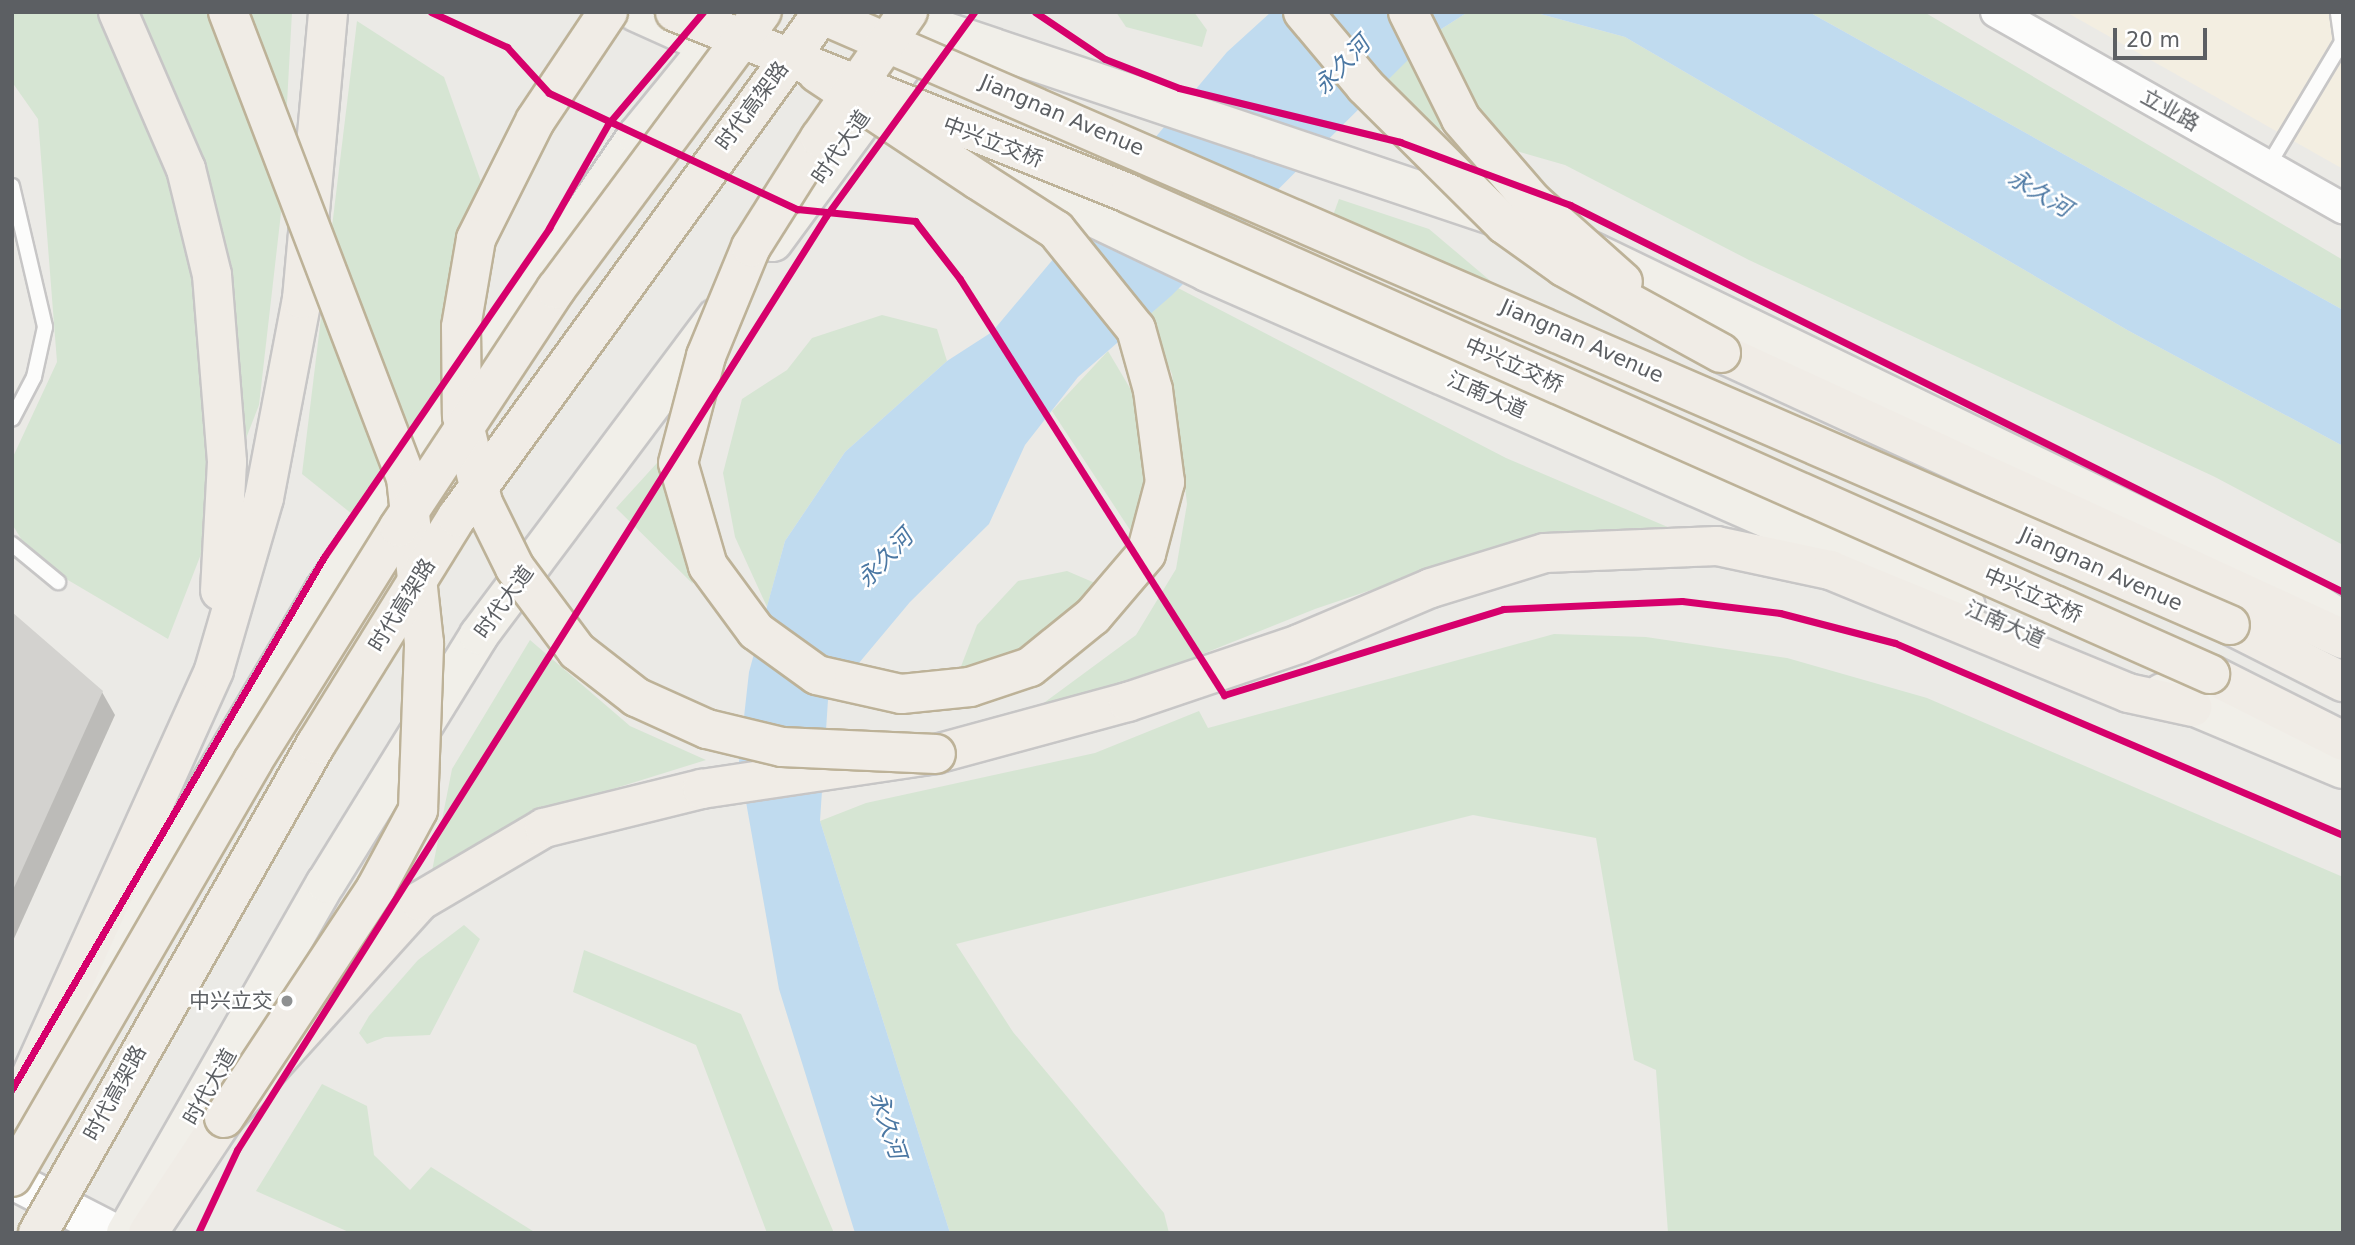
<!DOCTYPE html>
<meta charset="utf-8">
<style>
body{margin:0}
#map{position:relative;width:2355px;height:1245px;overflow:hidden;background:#ebeae6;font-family:"DejaVu Sans","Noto Sans SC",sans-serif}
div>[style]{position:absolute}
.commercial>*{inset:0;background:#f3eee1}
.green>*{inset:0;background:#d6e5d3}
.water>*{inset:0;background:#c0dbef}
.shadow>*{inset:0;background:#0003}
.building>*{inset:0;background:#d3d2cf}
.roads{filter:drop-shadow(2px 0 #c7c6c6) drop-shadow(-2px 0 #c7c6c6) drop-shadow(0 2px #c7c6c6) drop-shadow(0 -2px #c7c6c6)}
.service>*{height:14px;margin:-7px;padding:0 7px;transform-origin:7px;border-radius:7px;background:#fcfcfb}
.minor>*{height:30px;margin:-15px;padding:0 15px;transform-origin:15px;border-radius:15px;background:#fcfcfb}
.tertiary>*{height:37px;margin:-18.5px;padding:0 18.5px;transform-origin:18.5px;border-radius:18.5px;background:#fcfcfb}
.primary>*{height:38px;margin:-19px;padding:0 19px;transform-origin:19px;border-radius:19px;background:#f1efe9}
.trunk>*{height:38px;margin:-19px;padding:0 19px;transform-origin:19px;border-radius:19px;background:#f0ece6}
.bridges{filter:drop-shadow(2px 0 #bdb298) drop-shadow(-2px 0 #bdb298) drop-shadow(0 2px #bdb298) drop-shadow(0 -2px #bdb298)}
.trunk-bridge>*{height:38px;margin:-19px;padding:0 19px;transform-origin:19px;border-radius:19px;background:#f0ece6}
.cycleway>*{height:7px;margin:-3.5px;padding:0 3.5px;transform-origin:3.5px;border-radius:3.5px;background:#d6006c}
.dots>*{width:19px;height:19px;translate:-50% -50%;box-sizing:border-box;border:4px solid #fff;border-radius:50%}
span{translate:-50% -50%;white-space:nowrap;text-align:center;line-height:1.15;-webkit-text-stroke:5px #fff;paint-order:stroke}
.street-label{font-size:21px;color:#5c5f63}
.poi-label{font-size:21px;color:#5c5f63}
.right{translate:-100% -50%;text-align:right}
.water-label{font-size:23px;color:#4c78a3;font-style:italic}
.frame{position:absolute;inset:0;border:14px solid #5c5f63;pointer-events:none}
.scale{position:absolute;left:2113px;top:28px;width:94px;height:32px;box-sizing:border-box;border:4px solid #5c5f63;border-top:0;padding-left:9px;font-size:21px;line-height:24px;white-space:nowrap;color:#5c5f63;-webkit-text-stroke:5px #fff;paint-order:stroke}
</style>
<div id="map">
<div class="commercial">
<div style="clip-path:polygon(2066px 12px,2343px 12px,2343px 169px)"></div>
</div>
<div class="green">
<div style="clip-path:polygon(12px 12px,292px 12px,281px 213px,259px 405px,168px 639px,34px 560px,12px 524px,12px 459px,57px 362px,38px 119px,12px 82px)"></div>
<div style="clip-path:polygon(1116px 12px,1194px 12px,1207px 30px,1202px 47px,1126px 27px)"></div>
<div style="clip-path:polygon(1468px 12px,1533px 12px,1625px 37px,2129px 331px,2343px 446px,2343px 545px,2215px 477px,1749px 260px,1565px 165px,1359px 106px,1435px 33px)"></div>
<div style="clip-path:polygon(1809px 12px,1924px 12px,2343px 260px,2343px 310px)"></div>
<div style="clip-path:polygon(357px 21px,444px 77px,485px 193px,443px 397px,357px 518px,302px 474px)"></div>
<div style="clip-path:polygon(1339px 199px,1429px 229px,1506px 294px,1331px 221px)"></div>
<div style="clip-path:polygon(1178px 288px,1506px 458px,1677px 531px,1510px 543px,1315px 609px,1090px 699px,1010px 718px,1041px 705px,1136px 635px,1176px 569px,1187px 504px,1172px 374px,1146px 318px)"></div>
<div style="clip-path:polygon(882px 315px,937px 329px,947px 361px,845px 452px,785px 541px,767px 607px,735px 537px,723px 473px,742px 399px,787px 370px,812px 338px)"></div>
<div style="clip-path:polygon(1108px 351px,1137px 400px,1150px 502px,1134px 536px,1052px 411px)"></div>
<div style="clip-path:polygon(677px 441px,674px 518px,693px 584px,616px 508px)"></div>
<div style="clip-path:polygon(1067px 571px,1102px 586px,1089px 615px,969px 682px,960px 669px,977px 625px,1018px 581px)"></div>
<div style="clip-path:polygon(1554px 634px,1646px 637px,1787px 658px,1927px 698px,2343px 877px,2343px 1233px,1668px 1233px,1656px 1070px,1634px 1060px,1596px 838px,1473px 815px,956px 944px,1013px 1032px,1164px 1213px,1169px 1233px,950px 1233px,820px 821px,866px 803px,1095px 753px,1199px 711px,1208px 728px)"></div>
<div style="clip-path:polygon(530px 640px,630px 726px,706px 760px,542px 811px,431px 876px,452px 769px)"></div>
<div style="clip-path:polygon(464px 925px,480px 939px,430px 1035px,385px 1037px,367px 1044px,359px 1033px,369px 1016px,418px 960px)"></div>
<div style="clip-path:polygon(584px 950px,741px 1014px,834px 1233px,767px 1233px,696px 1045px,573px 992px)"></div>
<div style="clip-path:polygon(322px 1084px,367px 1106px,374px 1155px,410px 1190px,431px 1167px,536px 1233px,351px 1233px,256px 1191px)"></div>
</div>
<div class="water">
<div style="clip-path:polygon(1271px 12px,1468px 12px,1435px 33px,1171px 296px,1078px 377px,1025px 445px,989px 524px,910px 602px,828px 700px,820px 821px,950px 1233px,855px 1233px,779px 989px,739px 762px,749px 672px,785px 541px,845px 452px,947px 361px,992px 332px,1227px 52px)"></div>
<div style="clip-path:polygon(1533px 12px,1809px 12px,2343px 310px,2343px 446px,2129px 331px,1625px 37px)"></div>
</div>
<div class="shadow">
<div style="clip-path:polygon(12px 615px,102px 692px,115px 715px,12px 943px)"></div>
</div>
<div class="building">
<div style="clip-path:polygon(12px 612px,103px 691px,12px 892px)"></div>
</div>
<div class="roads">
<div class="service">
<div style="left:2268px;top:166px;width:144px;rotate:-59.2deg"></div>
<div style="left:2342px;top:42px;width:30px;rotate:-98deg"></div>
<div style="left:12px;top:186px;width:145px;rotate:76.8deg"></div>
<div style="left:45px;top:327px;width:51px;rotate:102.4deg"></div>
<div style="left:34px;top:377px;width:47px;rotate:117.6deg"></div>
<div style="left:12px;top:544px;width:60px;rotate:39.6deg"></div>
</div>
<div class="minor">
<div style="left:1996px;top:12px;width:399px;rotate:29.5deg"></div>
</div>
<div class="tertiary">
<div style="left:12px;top:1180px;width:116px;rotate:27.2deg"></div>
</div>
<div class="primary">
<div style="left:636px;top:12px;width:76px;rotate:24.2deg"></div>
<div style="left:887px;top:12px;width:648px;rotate:18.55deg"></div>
<div style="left:961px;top:154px;width:273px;rotate:25.6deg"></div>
<div style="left:1207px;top:272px;width:829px;rotate:23.75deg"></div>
<div style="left:773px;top:242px;width:265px;rotate:-53.7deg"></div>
<div style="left:1591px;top:251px;width:794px;rotate:25.82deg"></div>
<div style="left:2306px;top:597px;width:44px;rotate:33deg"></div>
<div style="left:2162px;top:693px;width:196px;rotate:22.8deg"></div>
<div style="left:70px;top:1022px;width:503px;rotate:-59.51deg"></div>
<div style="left:325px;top:589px;width:550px;rotate:-55.44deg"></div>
<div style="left:637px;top:136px;width:160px;rotate:-50.8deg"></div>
<div style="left:126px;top:1233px;width:403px;rotate:-60.3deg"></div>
<div style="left:326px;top:883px;width:291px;rotate:-58.3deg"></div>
<div style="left:479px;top:635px;width:396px;rotate:-53.2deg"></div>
</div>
<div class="trunk">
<div style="left:118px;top:12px;width:171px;rotate:66.6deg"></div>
<div style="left:186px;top:169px;width:109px;rotate:76.2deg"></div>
<div style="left:212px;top:275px;width:188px;rotate:85.4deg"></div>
<div style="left:227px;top:462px;width:129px;rotate:93.1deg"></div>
<div style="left:1721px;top:353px;width:685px;rotate:24.69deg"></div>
<div style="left:2230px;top:625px;width:127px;rotate:26.8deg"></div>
<div style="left:2210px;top:674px;width:149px;rotate:26.7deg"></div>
<div style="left:12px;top:1118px;width:491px;rotate:-65.7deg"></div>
<div style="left:214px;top:670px;width:179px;rotate:-73.8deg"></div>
<div style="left:264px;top:498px;width:203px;rotate:-79.2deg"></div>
<div style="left:302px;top:299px;width:288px;rotate:-84.8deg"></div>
<div style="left:148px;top:1233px;width:138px;rotate:-56.5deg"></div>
<div style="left:224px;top:1118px;width:292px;rotate:-47.9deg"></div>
<div style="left:420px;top:901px;width:144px;rotate:-30.5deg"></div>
<div style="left:544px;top:828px;width:163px;rotate:-13.9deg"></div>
<div style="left:702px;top:789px;width:237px;rotate:-8.5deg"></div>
<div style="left:936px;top:754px;width:199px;rotate:-15.2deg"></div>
<div style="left:1128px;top:702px;width:181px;rotate:-18.7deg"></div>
<div style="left:1299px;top:644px;width:143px;rotate:-23deg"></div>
<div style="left:1431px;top:588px;width:119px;rotate:-17.1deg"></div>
<div style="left:1545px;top:553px;width:172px;rotate:-2.3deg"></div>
<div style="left:1717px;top:546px;width:116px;rotate:12deg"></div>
<div style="left:1830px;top:570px;width:322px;rotate:22.4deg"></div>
<div style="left:2128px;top:693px;width:66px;rotate:12.2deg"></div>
</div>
</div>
<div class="bridges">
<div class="trunk-bridge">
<div style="left:608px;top:12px;width:131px;rotate:123.8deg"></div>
<div style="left:535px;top:121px;width:132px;rotate:116.6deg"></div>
<div style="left:476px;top:239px;width:89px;rotate:99.7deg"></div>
<div style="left:461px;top:327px;width:89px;rotate:89.4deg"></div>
<div style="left:462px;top:416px;width:89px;rotate:76.4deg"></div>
<div style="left:483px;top:503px;width:72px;rotate:63.8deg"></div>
<div style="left:515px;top:568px;width:104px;rotate:53.2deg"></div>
<div style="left:577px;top:651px;width:75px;rotate:37.9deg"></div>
<div style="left:636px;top:697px;width:78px;rotate:24.3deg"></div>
<div style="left:707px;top:729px;width:77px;rotate:13.5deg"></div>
<div style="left:782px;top:747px;width:154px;rotate:2.6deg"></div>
<div style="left:675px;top:12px;width:489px;rotate:21.8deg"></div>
<div style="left:1129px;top:194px;width:1183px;rotate:23.94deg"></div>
<div style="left:816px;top:12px;width:1541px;rotate:23.44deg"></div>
<div style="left:1303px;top:12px;width:97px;rotate:50deg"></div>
<div style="left:1365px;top:86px;width:196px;rotate:44.8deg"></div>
<div style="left:1504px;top:224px;width:74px;rotate:35.6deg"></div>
<div style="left:1564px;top:267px;width:179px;rotate:28.7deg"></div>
<div style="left:1408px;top:12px;width:119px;rotate:63.6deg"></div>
<div style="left:1461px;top:119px;width:110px;rotate:49.1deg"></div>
<div style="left:1533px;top:202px;width:120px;rotate:41.6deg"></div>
<div style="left:817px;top:73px;width:193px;rotate:33.6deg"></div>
<div style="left:978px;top:180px;width:93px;rotate:32.7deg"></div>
<div style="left:1056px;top:230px;width:127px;rotate:51.1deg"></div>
<div style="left:1136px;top:329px;width:63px;rotate:74.4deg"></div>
<div style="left:1153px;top:390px;width:93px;rotate:82.6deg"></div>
<div style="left:1165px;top:482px;width:74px;rotate:104.8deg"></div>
<div style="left:1146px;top:554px;width:82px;rotate:130.5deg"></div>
<div style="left:1093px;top:616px;width:81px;rotate:141deg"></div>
<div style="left:1030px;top:667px;width:63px;rotate:161.6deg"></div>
<div style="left:970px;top:687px;width:69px;rotate:174.2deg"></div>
<div style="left:901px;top:694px;width:86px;rotate:-167.3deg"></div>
<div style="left:817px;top:675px;width:75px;rotate:-144.2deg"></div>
<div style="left:756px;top:631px;width:81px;rotate:-126.4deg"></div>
<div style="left:708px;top:566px;width:107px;rotate:-106.2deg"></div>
<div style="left:678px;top:463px;width:111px;rotate:-75.3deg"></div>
<div style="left:706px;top:356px;width:118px;rotate:-67.6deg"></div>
<div style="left:751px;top:247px;width:129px;rotate:-57.7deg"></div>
<div style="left:820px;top:138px;width:154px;rotate:-55.1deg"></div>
<div style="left:224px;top:1118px;width:276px;rotate:-56.5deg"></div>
<div style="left:376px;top:888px;width:89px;rotate:-61.7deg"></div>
<div style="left:418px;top:810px;width:167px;rotate:-87.9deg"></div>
<div style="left:424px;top:643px;width:166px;rotate:-96.2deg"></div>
<div style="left:406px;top:478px;width:499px;rotate:-110.9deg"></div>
<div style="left:12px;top:1177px;width:481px;rotate:-59.9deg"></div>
<div style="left:253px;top:761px;width:276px;rotate:-58deg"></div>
<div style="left:399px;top:527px;width:285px;rotate:-56.6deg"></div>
<div style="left:556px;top:289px;width:345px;rotate:-53.4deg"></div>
<div style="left:38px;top:1233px;width:562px;rotate:-60.38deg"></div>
<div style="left:316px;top:744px;width:267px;rotate:-58.2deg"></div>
<div style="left:457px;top:517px;width:624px;rotate:-54.07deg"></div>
</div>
</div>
<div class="cycleway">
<div style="left:431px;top:12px;width:84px;rotate:24.7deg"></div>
<div style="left:507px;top:47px;width:62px;rotate:47.6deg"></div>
<div style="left:549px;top:93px;width:274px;rotate:25.1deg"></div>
<div style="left:797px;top:209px;width:119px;rotate:5.8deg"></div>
<div style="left:915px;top:221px;width:73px;rotate:52.2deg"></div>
<div style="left:960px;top:279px;width:493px;rotate:57.6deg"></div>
<div style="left:1224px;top:695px;width:292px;rotate:-17.1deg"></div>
<div style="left:1503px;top:609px;width:179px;rotate:-2.6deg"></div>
<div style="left:1682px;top:601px;width:99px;rotate:7deg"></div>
<div style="left:1780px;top:613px;width:119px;rotate:14.6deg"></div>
<div style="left:1895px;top:643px;width:487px;rotate:23.2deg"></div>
<div style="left:1035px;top:12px;width:84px;rotate:33.9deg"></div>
<div style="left:1105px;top:59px;width:79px;rotate:21.4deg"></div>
<div style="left:1179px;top:88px;width:228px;rotate:13.7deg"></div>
<div style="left:1400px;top:142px;width:181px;rotate:20.3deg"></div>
<div style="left:1570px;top:205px;width:864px;rotate:26.59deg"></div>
<div style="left:12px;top:1089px;width:617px;rotate:-59.61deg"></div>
<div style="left:324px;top:557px;width:399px;rotate:-55.6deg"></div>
<div style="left:549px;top:228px;width:120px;rotate:-60.4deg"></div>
<div style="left:608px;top:124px;width:147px;rotate:-49.7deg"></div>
<div style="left:198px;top:1233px;width:92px;rotate:-64.8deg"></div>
<div style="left:237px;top:1150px;width:1104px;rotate:-57.76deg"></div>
<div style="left:826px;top:216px;width:252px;rotate:-54deg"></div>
</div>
<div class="dots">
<div style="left:287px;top:1001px;background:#8e9091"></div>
</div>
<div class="street-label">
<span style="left:752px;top:106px;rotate:-53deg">时代高架路</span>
<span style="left:2170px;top:110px;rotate:29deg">立业路</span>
<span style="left:1062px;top:115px;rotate:23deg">Jiangnan Avenue</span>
<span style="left:993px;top:142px;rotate:21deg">中兴立交桥</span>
<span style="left:841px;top:147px;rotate:-55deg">时代大道</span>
<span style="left:1582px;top:341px;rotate:24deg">Jiangnan Avenue</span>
<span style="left:1514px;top:365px;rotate:24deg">中兴立交桥</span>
<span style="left:1487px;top:395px;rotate:24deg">江南大道</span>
<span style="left:2101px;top:569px;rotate:24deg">Jiangnan Avenue</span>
<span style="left:2033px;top:595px;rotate:24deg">中兴立交桥</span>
<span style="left:504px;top:602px;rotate:-54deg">时代大道</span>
<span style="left:402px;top:605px;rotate:-58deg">时代高架路</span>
<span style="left:2005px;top:624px;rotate:24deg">江南大道</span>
<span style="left:210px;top:1087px;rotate:-60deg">时代大道</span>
<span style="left:115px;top:1093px;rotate:-61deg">时代高架路</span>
</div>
<div class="poi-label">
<span class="right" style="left:273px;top:1001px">中兴立交</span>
</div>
<div class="water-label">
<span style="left:1342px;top:65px;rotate:-47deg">永久河</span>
<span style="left:2040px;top:193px;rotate:31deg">永久河</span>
<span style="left:885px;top:558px;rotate:-47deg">永久河</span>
<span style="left:888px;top:1125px;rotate:72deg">永久河</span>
</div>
<div class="frame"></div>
<div class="scale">20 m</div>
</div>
